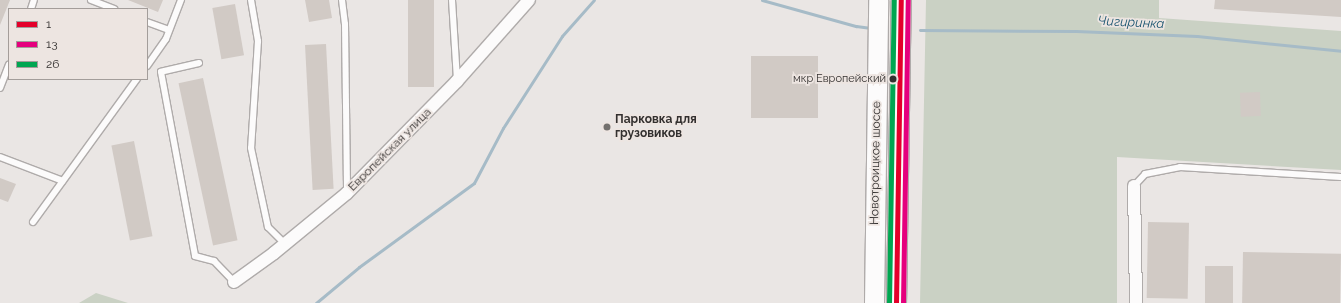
<!DOCTYPE html>
<meta charset="utf-8">
<style>
body{margin:0}
#map{position:relative;width:1341px;height:303px;overflow:hidden;background:#eae6e4;font-family:Raleway,sans-serif}
div>[style]{position:absolute}
.green>*{inset:0;background:#cad1c4}
.stream>*{height:3px;margin:-1.5px;padding:0 1.5px;transform-origin:1.5px;border-radius:1.5px;background:#a6bbc7}
.building>*{inset:0;background:#d1cac5;transform-origin:0 0}
.roads{filter:drop-shadow(1px 0 #afabaa) drop-shadow(-1px 0 #afabaa) drop-shadow(0 1px #afabaa) drop-shadow(0 -1px #afabaa)}
.service>*{height:6px;margin:-3px;padding:0 3px;transform-origin:3px;border-radius:3px;background:#fcfbfb}
.minor>*{height:12px;margin:-6px;padding:0 6px;transform-origin:6px;border-radius:6px;background:#fcfbfb}
.primary>*{height:19px;margin:-9.5px;padding:0 9.5px;transform-origin:9.5px;border-radius:9.5px;background:#fcfbfb}
.bus-1>*{height:5px;margin:-2.5px;padding:0 2.5px;transform-origin:2.5px;border-radius:2.5px;background:#e4002b}
.bus-2>*{height:5px;margin:-2.5px;padding:0 2.5px;transform-origin:2.5px;border-radius:2.5px;background:#e5007d}
.bus-3>*{height:5px;margin:-2.5px;padding:0 2.5px;transform-origin:2.5px;border-radius:2.5px;background:#00a651}
.dots>*{width:11px;height:11px;translate:-50% -50%;box-sizing:border-box;border:2px solid #ede5e1;border-radius:50%}
span{translate:-50% -50%;white-space:nowrap;text-align:center;line-height:1.15;-webkit-text-stroke:3.5px #ede5e1;paint-order:stroke}
.bus-label{font-size:11px;color:#33302f}
.right{translate:-100% -50%;text-align:right}
.poi-label{font-size:12px;color:#33302f;font-weight:700}
.left{translate:0 -50%;text-align:left}
.street-label{font-size:12px;color:#33302f}
.water-label{font-size:13px;color:#19536f;font-style:italic}
.legend{position:absolute;left:8px;top:8px;width:140px;height:72px;box-sizing:border-box;background:#ede5e1;border:1px solid #a39d9a;margin:0;padding:5px 7px;list-style:none;font-size:12px;color:#33302f}
.legend li{display:flex;align-items:center;gap:8px;height:20px}
.legend b{width:20px;border:1px solid #a39d9a}
</style>
<div id="map">
<div class="green">
<div style="clip-path:polygon(926px 0,1159px 0,1159px 18px,1341px 31px,1341px 170px,1117px 157px,1117px 303px,920px 303px)"></div>
<div style="clip-path:polygon(96px 293px,128px 303px,79px 303px)"></div>
</div>
<div class="stream">
<div style="left:762px;top:0;width:98px;rotate:15.5deg"></div>
<div style="left:856px;top:26px;width:15px;rotate:8deg"></div>
<div style="left:920px;top:30px;width:156px;rotate:0.4deg"></div>
<div style="left:1076px;top:31px;width:121px;rotate:2.4deg"></div>
<div style="left:1197px;top:36px;width:145px;rotate:5.9deg"></div>
<div style="left:316px;top:303px;width:56px;rotate:-39.9deg"></div>
<div style="left:359px;top:267px;width:142px;rotate:-36.1deg"></div>
<div style="left:474px;top:183px;width:62px;rotate:-62.2deg"></div>
<div style="left:503px;top:128px;width:109px;rotate:-57.3deg"></div>
<div style="left:562px;top:36px;width:48px;rotate:-48.4deg"></div>
</div>
<div class="building">
<div style="clip-path:polygon(0 0,10px 0,0 25px)"></div>
<div style="clip-path:polygon(128px 0,163px 0,158px 12px)"></div>
<div style="clip-path:polygon(305px 0,329px 0,332px 18px,309px 22px)"></div>
<div style="left:408px;top:0;width:26px;height:87px"></div>
<div style="clip-path:polygon(1215px 0,1341px 0,1341px 17px,1214px 9px)"></div>
<div style="left:235px;top:4px;width:52px;height:23px;rotate:80deg"></div>
<div style="left:326px;top:44px;width:145px;height:21px;rotate:87deg"></div>
<div style="left:751px;top:56px;width:67px;height:62px"></div>
<div style="left:203px;top:78px;width:166px;height:25px;rotate:78deg"></div>
<div style="left:1260px;top:92px;width:24px;height:20px;rotate:88deg"></div>
<div style="left:134px;top:141px;width:97px;height:23px;rotate:79deg"></div>
<div style="clip-path:polygon(0 178px,16px 184px,8px 202px,0 199px)"></div>
<div style="left:1148px;top:222px;width:41px;height:76px;rotate:1deg"></div>
<div style="left:1243px;top:252px;width:98px;height:51px;rotate:1deg"></div>
<div style="left:1233px;top:266px;width:37px;height:28px;rotate:90deg"></div>
</div>
<div class="roads">
<div class="service">
<div style="left:91px;top:0;width:25px;rotate:21deg"></div>
<div style="left:251px;top:0;width:42px;rotate:80.3deg"></div>
<div style="left:258px;top:41px;width:107px;rotate:93.7deg"></div>
<div style="left:251px;top:148px;width:81px;rotate:77.9deg"></div>
<div style="left:268px;top:227px;width:24px;rotate:45deg"></div>
<div style="left:342px;top:0;width:24px;rotate:83deg"></div>
<div style="left:345px;top:24px;width:168px;rotate:89.3deg"></div>
<div style="left:452px;top:0;width:80px;rotate:86.4deg"></div>
<div style="left:31px;top:9px;width:9px;rotate:-72deg"></div>
<div style="left:147px;top:22px;width:23px;rotate:20deg"></div>
<div style="left:199px;top:63px;width:39px;rotate:167deg"></div>
<div style="left:161px;top:72px;width:187px;rotate:79.5deg"></div>
<div style="left:195px;top:256px;width:20px;rotate:15deg"></div>
<div style="left:214px;top:261px;width:29px;rotate:46deg"></div>
<div style="left:147px;top:66px;width:33px;rotate:-55deg"></div>
<div style="left:166px;top:39px;width:42px;rotate:-69deg"></div>
<div style="left:0;top:88px;width:25px;rotate:-69deg"></div>
<div style="left:0;top:157px;width:67px;rotate:20.9deg"></div>
<div style="left:1134px;top:186px;width:16px;rotate:-47deg"></div>
<div style="left:1145px;top:174px;width:36px;rotate:-11deg"></div>
<div style="left:1180px;top:167px;width:161px;rotate:3.6deg"></div>
<div style="left:33px;top:222px;width:177px;rotate:-54deg"></div>
</div>
<div class="minor">
<div style="left:1134px;top:186px;width:117px;rotate:89deg"></div>
<div style="left:234px;top:282px;width:49px;rotate:-35.9deg"></div>
<div style="left:274px;top:253px;width:94px;rotate:-39.4deg"></div>
<div style="left:347px;top:193px;width:157px;rotate:-45.5deg"></div>
<div style="left:457px;top:81px;width:108px;rotate:-48.4deg"></div>
</div>
<div class="primary">
<div style="left:874px;top:303px;width:303px;rotate:-89.2deg"></div>
<div style="left:896px;top:303px;width:303px;rotate:-89.1deg"></div>
</div>
</div>
<div class="bus-1">
<div style="left:896px;top:303px;width:303px;rotate:-89.1deg"></div>
</div>
<div class="bus-2">
<div style="left:903px;top:303px;width:303px;rotate:-89.1deg"></div>
</div>
<div class="bus-3">
<div style="left:889px;top:303px;width:303px;rotate:-89.1deg"></div>
</div>
<div class="dots">
<div style="left:893px;top:79px;background:#33302f"></div>
<div style="left:607px;top:127px;background:#73706e"></div>
</div>
<div class="bus-label">
<span class="right" style="left:886px;top:79px">мкр Европейский</span>
</div>
<div class="poi-label">
<span class="left" style="left:615px;top:127px">Парковка для<br>грузовиков</span>
</div>
<div class="street-label">
<span style="left:390px;top:150px;rotate:-45deg">Европейская улица</span>
<span style="left:876px;top:163px;rotate:-89deg">Новотроицкое шоссе</span>
</div>
<div class="water-label">
<span style="left:1131px;top:23px;rotate:3deg">Чигиринка</span>
</div>
<ul class="legend">
<li><b style="height:5px;background:#e4002b"></b>1</li>
<li><b style="height:5px;background:#e5007d"></b>13</li>
<li><b style="height:5px;background:#00a651"></b>26</li>
</ul>
</div>
